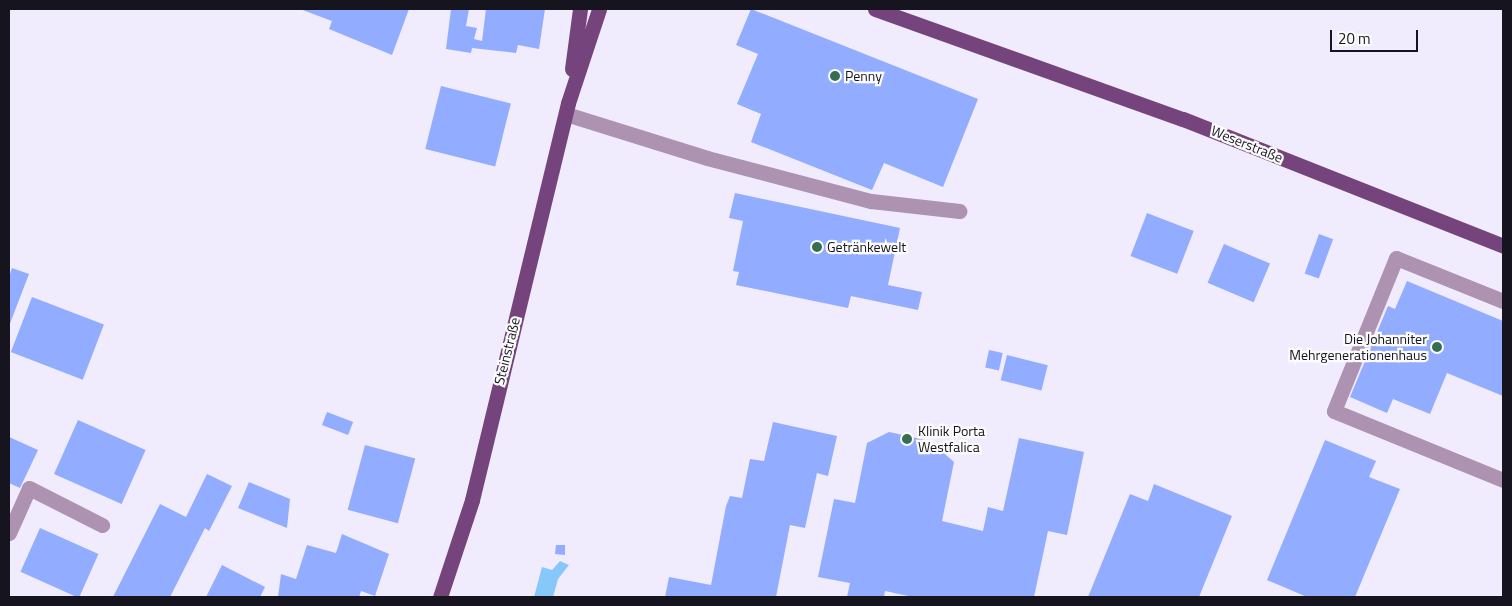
<!DOCTYPE html>
<meta charset="utf-8">
<style>
body{margin:0}
#map{position:relative;width:1512px;height:606px;overflow:hidden;background:#f0ecfe;font-family:"Titillium Web",sans-serif}
div>[style]{position:absolute}
.water>*{inset:0;background:#87c8fa}
.building>*{inset:0;background:#92acff;transform-origin:0 0}
.minor>*{height:15px;margin:-7.5px;padding:0 7.5px;transform-origin:7.5px;border-radius:7.5px;background:#ae92b1}
.major>*{height:15px;margin:-7.5px;padding:0 7.5px;transform-origin:7.5px;border-radius:7.5px;background:#76447c}
.dots>*{width:14px;height:14px;translate:-50% -50%;box-sizing:border-box;border:2px solid #fcfcfc;border-radius:50%}
span{translate:-50% -50%;white-space:nowrap;text-align:center;line-height:1.15;-webkit-text-stroke:4.5px #fcfcfc;paint-order:stroke}
.poi-label{font-size:14px;color:#16141e}
.left{translate:0 -50%;text-align:left}
.right{translate:-100% -50%;text-align:right}
.street-label{font-size:14px;color:#16141e}
.frame{position:absolute;inset:0;border:10px solid #16141e;pointer-events:none}
.scale{position:absolute;left:1330px;top:30px;width:88px;height:22px;box-sizing:border-box;border:2px solid #16141e;border-top:0;padding-left:6px;font-size:15px;line-height:18px;white-space:nowrap;color:#16141e;-webkit-text-stroke:4px #fcfcfc;paint-order:stroke}
</style>
<div id="map">
<div class="water">
<div style="clip-path:polygon(560px 561px,569px 565px,558px 579px,553px 597px,534px 597px,542px 567px,552px 570px)"></div>
</div>
<div class="building">
<div style="clip-path:polygon(300px 9px,409px 9px,392px 55px,329px 29px,332px 21px)"></div>
<div style="clip-path:polygon(451px 9px,469px 9px,466px 26px,477px 28px,474px 39px,482px 41px,486px 9px,545px 9px,539px 49px,518px 45px,516px 53px,472px 48px,471px 53px,446px 49px)"></div>
<div style="clip-path:polygon(751px 9px,978px 99px,943px 187px,884px 163px,872px 190px,751px 142px,761px 114px,737px 104px,758px 54px,736px 45px)"></div>
<div style="left:441px;top:86px;width:72px;height:65px;rotate:14deg"></div>
<div style="clip-path:polygon(735px 193px,900px 228px,888px 285px,922px 292px,918px 310px,851px 296px,848px 308px,736px 285px,739px 272px,733px 271px,743px 221px,729px 218px)"></div>
<div style="left:1147px;top:213px;width:50px;height:46px;rotate:21deg"></div>
<div style="left:1319px;top:234px;width:15px;height:42px;rotate:20deg"></div>
<div style="left:1224px;top:244px;width:50px;height:42px;rotate:23deg"></div>
<div style="clip-path:polygon(12px 268px,29px 274px,9px 326px,9px 277px)"></div>
<div style="clip-path:polygon(1407px 281px,1503px 321px,1503px 396px,1447px 373px,1430px 414px,1393px 399px,1387px 413px,1350px 397px,1388px 306px,1395px 309px)"></div>
<div style="left:32px;top:297px;width:77px;height:59px;rotate:21deg"></div>
<div style="left:989px;top:350px;width:14px;height:18px;rotate:12deg"></div>
<div style="left:1007px;top:355px;width:42px;height:26px;rotate:14deg"></div>
<div style="left:327px;top:412px;width:28px;height:14px;rotate:21deg"></div>
<div style="left:78px;top:420px;width:74px;height:59px;rotate:24deg"></div>
<div style="clip-path:polygon(773px 422px,837px 436px,828px 476px,817px 473px,805px 528px,790px 525px,776px 597px,665px 597px,669px 577px,711px 585px,726px 506px,730px 496px,742px 498px,750px 459px,764px 461px)"></div>
<div style="clip-path:polygon(889px 432px,930px 441px,954px 462px,942px 521px,983px 531px,988px 507px,1003px 511px,1019px 438px,1084px 452px,1067px 535px,1048px 531px,1034px 597px,913px 597px,885px 591px,884px 597px,847px 597px,850px 583px,818px 577px,834px 499px,855px 503px,867px 443px)"></div>
<div style="clip-path:polygon(9px 437px,38px 450px,20px 488px,9px 483px)"></div>
<div style="clip-path:polygon(1325px 440px,1376px 461px,1369px 477px,1400px 489px,1355px 597px,1307px 597px,1267px 580px)"></div>
<div style="left:365px;top:445px;width:52px;height:67px;rotate:15deg"></div>
<div style="clip-path:polygon(207px 474px,232px 486px,209px 531px,205px 528px,170px 597px,113px 597px,160px 504px,186px 517px)"></div>
<div style="clip-path:polygon(249px 482px,290px 499px,287px 528px,238px 508px)"></div>
<div style="clip-path:polygon(1154px 484px,1232px 516px,1199px 597px,1088px 597px,1130px 494px,1148px 501px)"></div>
<div style="left:40px;top:528px;width:64px;height:48px;rotate:24deg"></div>
<div style="clip-path:polygon(342px 534px,389px 554px,375px 596px,361px 591px,359px 597px,278px 597px,281px 574px,296px 579px,307px 545px,336px 553px)"></div>
<div style="clip-path:polygon(556px 545px,565px 545px,565px 555px,555px 554px)"></div>
<div style="clip-path:polygon(222px 565px,265px 587px,260px 597px,206px 597px)"></div>
</div>
<div class="minor">
<div style="left:566px;top:114px;width:148px;rotate:17.3deg"></div>
<div style="left:707px;top:158px;width:170px;rotate:14.7deg"></div>
<div style="left:871px;top:201px;width:89px;rotate:6.5deg"></div>
<div style="left:1503px;top:301px;width:115px;rotate:-158.1deg"></div>
<div style="left:1396px;top:258px;width:165px;rotate:112.1deg"></div>
<div style="left:1334px;top:411px;width:183px;rotate:22.2deg"></div>
<div style="left:9px;top:533px;width:49px;rotate:-66deg"></div>
<div style="left:29px;top:488px;width:82px;rotate:26.9deg"></div>
</div>
<div class="major">
<div style="left:875px;top:9px;width:327px;rotate:19.7deg"></div>
<div style="left:1183px;top:119px;width:344px;rotate:21.6deg"></div>
<div style="left:572px;top:69px;width:61px;rotate:-82.4deg"></div>
<div style="left:440px;top:597px;width:102px;rotate:-71.7deg"></div>
<div style="left:472px;top:500px;width:408px;rotate:-76.4deg"></div>
<div style="left:568px;top:103px;width:99px;rotate:-71.7deg"></div>
</div>
<div class="dots">
<div style="left:835px;top:76px;background:#366e55"></div>
<div style="left:817px;top:247px;background:#366e55"></div>
<div style="left:1437px;top:347px;background:#366e55"></div>
<div style="left:907px;top:439px;background:#366e55"></div>
</div>
<div class="poi-label">
<span class="left" style="left:845px;top:76px">Penny</span>
<span class="left" style="left:827px;top:247px">Getränkewelt</span>
<span class="right" style="left:1427px;top:347px">Die Johanniter<br>Mehrgenerationenhaus</span>
<span class="left" style="left:918px;top:439px">Klinik Porta<br>Westfalica</span>
</div>
<div class="street-label">
<span style="left:1247px;top:144px;rotate:22deg">Weserstraße</span>
<span style="left:507px;top:351px;rotate:-76deg">Steinstraße</span>
</div>
<div class="frame"></div>
<div class="scale">20 m</div>
</div>
